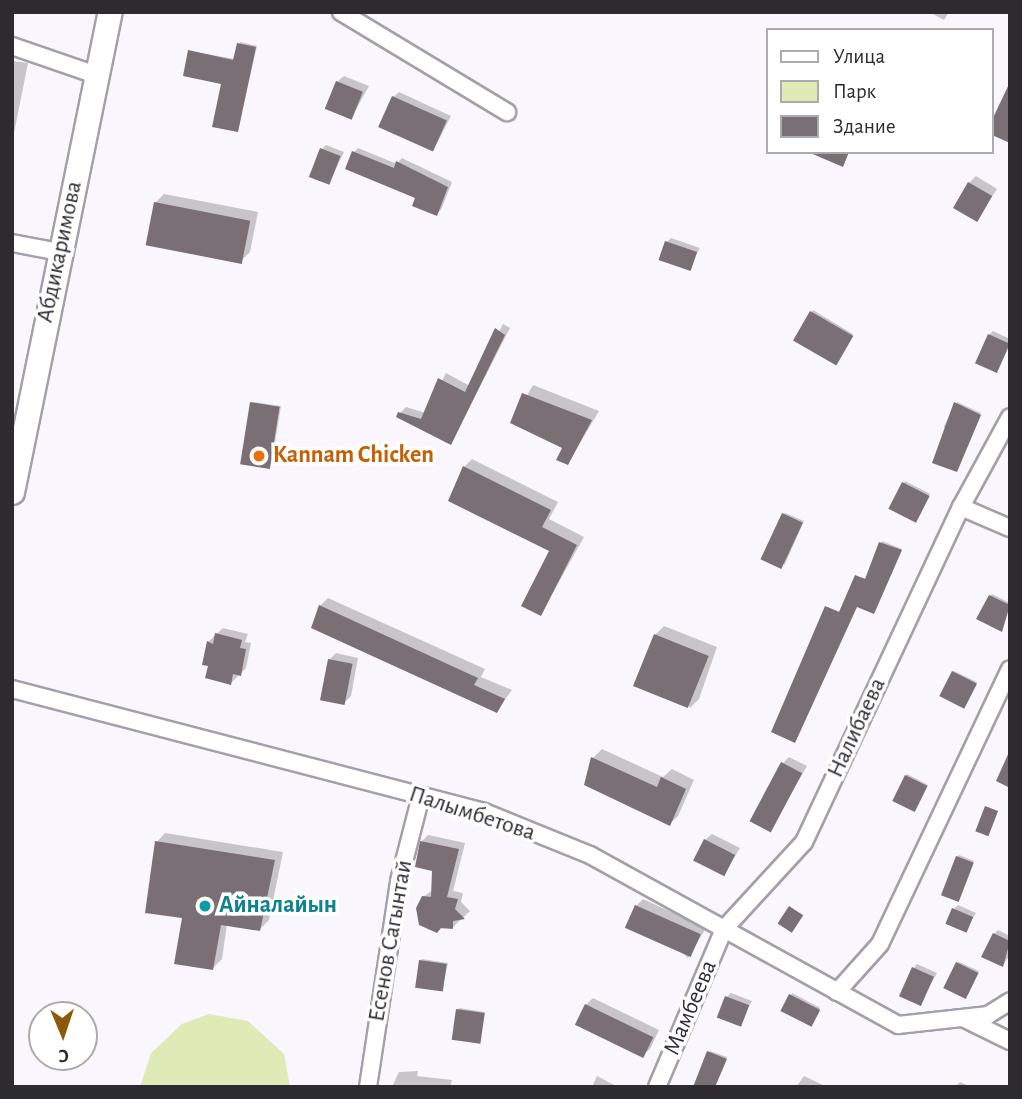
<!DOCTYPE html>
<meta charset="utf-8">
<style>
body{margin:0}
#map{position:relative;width:1022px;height:1099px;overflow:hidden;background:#f9f6fd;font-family:"Alegreya Sans",sans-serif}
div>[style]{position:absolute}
.green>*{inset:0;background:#e0eab6}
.shadow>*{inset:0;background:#0003;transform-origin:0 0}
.building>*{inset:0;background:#7a6f74;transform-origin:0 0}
.roads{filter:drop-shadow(2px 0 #a49faa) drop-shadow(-2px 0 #a49faa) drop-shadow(0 2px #a49faa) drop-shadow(0 -2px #a49faa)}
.street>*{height:16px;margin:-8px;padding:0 8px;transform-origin:8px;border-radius:8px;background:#fff}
.secondary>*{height:23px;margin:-11.5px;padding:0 11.5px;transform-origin:11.5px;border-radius:11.5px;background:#fff}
.dots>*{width:19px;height:19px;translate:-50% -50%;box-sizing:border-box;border:4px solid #fff;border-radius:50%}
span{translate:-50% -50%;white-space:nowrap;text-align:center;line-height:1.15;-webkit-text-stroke:7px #fff;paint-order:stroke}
.street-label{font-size:24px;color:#2d2b2f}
.food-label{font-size:24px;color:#c56008;font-weight:700}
.left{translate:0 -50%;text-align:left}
.culture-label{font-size:24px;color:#0d838f;font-weight:700}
.frame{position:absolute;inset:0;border:14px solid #2d2b2f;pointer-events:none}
.legend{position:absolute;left:766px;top:28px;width:228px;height:126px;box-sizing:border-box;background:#fff;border:2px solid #abaaac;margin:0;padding:9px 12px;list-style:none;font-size:21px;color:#2d2b2f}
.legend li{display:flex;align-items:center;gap:14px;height:35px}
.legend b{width:35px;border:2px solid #abaaac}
.north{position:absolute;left:28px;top:1001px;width:70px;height:70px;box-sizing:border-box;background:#fff;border:2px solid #abaaac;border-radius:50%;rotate:178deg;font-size:19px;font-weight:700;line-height:28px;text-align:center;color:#2d2b2f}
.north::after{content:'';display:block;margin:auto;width:24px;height:32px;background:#8d5807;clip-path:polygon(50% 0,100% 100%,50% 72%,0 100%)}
</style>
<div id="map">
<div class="green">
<div style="clip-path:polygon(209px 1014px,248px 1021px,284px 1054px,290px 1087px,140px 1087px,151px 1053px,182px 1024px)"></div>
</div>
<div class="shadow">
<div style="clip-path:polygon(929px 12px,949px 12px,944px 20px)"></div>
<div style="clip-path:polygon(240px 42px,257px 46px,238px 129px,223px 83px,190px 51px,235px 59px)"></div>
<div style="clip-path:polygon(12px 61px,28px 63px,12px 143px)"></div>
<div style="clip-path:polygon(344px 76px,369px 86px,352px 117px,337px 82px)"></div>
<div style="clip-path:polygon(399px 92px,451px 116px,435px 147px,393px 97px)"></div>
<div style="clip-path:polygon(326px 145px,344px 152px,329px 183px,322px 149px)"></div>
<div style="clip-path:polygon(358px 148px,397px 164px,402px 158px,452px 182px,441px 210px,436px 214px,354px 152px)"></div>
<div style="clip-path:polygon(976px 176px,997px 189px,977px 219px,969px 183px)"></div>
<div style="clip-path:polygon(164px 194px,258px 212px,250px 252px,241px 261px,155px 203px)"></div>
<div style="clip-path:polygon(671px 238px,700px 248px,688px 269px,667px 242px)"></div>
<div style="left:813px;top:310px;width:47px;height:34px;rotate:31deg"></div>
<div style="clip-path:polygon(503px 324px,510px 328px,451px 443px,400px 413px,406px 407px,426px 413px,446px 373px,470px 386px)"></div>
<div style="clip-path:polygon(993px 331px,1010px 339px,996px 371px,989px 335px)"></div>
<div style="clip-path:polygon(533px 385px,599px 411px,568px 463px,564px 447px,512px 422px)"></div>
<div style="clip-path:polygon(254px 402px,281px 406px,271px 466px,252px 403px)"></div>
<div style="clip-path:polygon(957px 402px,981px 413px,958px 469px,944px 426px)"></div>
<div style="clip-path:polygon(472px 459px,558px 502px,549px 519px,584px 537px,541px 614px,552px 550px,464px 467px)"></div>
<div style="left:905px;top:481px;width:28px;height:31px;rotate:27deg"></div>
<div style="clip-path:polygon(785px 513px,804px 521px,784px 566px,784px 514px)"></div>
<div style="clip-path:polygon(882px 541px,902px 549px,875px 611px,857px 605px,796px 739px,827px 607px,841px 612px,856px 576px,867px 579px)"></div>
<div style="clip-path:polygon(992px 594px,1010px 603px,1002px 630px,990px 596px)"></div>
<div style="clip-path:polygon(328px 598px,485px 669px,481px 677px,512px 690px,497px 711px,320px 606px)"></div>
<div style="clip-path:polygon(664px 626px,717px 647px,699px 699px,690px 708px,655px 635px)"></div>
<div style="clip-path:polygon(223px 628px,248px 634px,245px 642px,251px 643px,246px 668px,231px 683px,210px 665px,208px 642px)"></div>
<div style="clip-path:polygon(336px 653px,358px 658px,351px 696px,344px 703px,329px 660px)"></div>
<div style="clip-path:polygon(954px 671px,977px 682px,966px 705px,953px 672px)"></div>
<div style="clip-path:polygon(602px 749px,663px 777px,672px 769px,694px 780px,678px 816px,670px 824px,586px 784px,593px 758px)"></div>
<div style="clip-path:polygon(789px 757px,807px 766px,770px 830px,783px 763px)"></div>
<div style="clip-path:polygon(907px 774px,928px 785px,916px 809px,906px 776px)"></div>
<div style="clip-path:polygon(165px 833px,283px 852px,269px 920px,260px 929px,227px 924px,222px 959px,213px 968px,184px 917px,157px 842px)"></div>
<div style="clip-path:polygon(712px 834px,740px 848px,724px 874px,705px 840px)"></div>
<div style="clip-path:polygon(428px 835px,465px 843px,453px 891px,463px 893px,461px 902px,470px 911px,452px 928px,432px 929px,423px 897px,433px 890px,434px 870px,422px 841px)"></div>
<div style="clip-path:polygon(959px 855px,974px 861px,958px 900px,957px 857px)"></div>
<div style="clip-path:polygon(643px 899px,706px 928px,688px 958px,636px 906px)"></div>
<div style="clip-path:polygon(958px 905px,976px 913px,965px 931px,954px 909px)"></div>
<div style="clip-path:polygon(998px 930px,1010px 936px,1010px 955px,1003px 965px,994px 934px)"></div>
<div style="clip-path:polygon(422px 959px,448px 963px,442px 990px,421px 960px)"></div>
<div style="clip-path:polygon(959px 962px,979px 971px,968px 995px,957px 963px)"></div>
<div style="clip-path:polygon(917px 964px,937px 973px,920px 1003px,914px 968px)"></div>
<div style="clip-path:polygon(731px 993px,752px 1001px,737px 1026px,727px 997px)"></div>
<div style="left:792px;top:993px;width:32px;height:20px;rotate:28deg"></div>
<div style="clip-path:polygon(593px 998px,659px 1030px,650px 1049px,643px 1055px,586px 1005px)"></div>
<div style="clip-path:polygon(459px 1008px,485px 1012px,480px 1041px,458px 1010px)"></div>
<div style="clip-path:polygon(710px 1051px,727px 1057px,715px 1087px,695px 1087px)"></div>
<div style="clip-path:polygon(418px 1071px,417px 1076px,452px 1080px,450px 1087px,392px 1087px,399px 1072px)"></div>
<div style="clip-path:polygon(597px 1076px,618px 1087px,592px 1087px)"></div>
<div style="clip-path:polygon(804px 1076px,827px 1087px,796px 1087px)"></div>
<div style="clip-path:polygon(960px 1082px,971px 1087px,955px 1087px)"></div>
</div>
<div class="building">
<div style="clip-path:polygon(237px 43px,256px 47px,238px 132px,212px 127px,221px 84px,183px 76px,188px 50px,233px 60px)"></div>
<div style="left:336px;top:81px;width:29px;height:30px;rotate:22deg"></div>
<div style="clip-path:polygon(1010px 82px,1010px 143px,992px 135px,992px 120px)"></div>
<div style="left:392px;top:96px;width:60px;height:34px;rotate:24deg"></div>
<div style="left:320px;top:148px;width:22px;height:31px;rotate:21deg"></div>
<div style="clip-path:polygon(352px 151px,394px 168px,396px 161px,448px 187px,437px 216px,412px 206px,415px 198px,345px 169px)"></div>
<div style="clip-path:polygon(808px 152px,849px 152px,843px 167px)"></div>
<div style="left:968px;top:182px;width:28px;height:30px;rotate:30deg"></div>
<div style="left:154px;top:202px;width:98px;height:44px;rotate:11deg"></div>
<div style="left:665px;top:241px;width:34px;height:20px;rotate:19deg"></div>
<div style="left:810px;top:311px;width:50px;height:34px;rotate:30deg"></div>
<div style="clip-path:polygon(495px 328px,505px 335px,451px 445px,396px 417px,398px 412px,421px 419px,438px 378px,465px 392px)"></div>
<div style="left:988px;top:334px;width:24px;height:32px;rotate:24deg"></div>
<div style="clip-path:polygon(522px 393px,592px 420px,568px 465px,556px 460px,562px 448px,510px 423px)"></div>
<div style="left:250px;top:402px;width:30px;height:63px;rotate:9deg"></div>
<div style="clip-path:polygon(954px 402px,981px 415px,957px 472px,932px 463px)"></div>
<div style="clip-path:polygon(463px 466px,551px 510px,542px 527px,577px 545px,541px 616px,521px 606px,549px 551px,448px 501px)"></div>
<div style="left:902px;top:482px;width:31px;height:30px;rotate:27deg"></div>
<div style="left:782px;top:513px;width:23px;height:51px;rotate:25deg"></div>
<div style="clip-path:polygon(879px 542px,902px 550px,874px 614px,857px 607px,795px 743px,771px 732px,825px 606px,839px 612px,855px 575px,865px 579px)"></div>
<div style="clip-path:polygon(989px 595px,1010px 605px,1002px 632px,976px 619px)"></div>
<div style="clip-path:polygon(319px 605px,478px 678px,474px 685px,505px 699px,497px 713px,311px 628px)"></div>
<div style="clip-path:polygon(215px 633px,242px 640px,240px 648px,246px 649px,241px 676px,233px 674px,231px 685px,205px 678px,208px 666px,202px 665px,207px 641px,213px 644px)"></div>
<div style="left:654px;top:634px;width:59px;height:56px;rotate:22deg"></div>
<div style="left:328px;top:659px;width:25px;height:42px;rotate:11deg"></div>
<div style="left:952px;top:671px;width:28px;height:28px;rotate:27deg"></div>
<div style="clip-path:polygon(1010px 750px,1010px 788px,996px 781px)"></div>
<div style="clip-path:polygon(591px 757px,657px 787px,661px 777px,686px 789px,670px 826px,584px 785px)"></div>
<div style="left:781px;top:762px;width:24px;height:67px;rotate:28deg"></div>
<div style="left:905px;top:775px;width:25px;height:29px;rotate:26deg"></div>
<div style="left:985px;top:806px;width:14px;height:27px;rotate:21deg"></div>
<div style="left:704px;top:839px;width:35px;height:24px;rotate:27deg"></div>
<div style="clip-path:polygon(155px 841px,275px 860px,260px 931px,221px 925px,213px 970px,174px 964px,182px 918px,145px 913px)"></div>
<div style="clip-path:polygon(420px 841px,459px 849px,447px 897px,458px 899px,455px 909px,465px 919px,453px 921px,453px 929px,441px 928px,437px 933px,419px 925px,416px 908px,422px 896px,431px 897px,432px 871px,415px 867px)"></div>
<div style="left:956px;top:856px;width:19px;height:42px;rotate:21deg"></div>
<div style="left:635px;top:905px;width:72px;height:25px;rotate:24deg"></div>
<div style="left:789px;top:906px;width:17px;height:21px;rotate:33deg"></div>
<div style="left:952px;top:908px;width:23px;height:17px;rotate:23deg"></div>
<div style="clip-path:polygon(993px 933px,1010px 941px,1003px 967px,981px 957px)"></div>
<div style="left:419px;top:960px;width:28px;height:28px;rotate:8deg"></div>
<div style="left:956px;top:962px;width:25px;height:29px;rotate:26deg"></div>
<div style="left:912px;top:967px;width:24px;height:32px;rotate:24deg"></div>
<div style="left:789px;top:994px;width:35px;height:19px;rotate:27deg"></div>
<div style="left:725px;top:996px;width:26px;height:23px;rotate:21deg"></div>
<div style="left:585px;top:1004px;width:76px;height:23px;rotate:26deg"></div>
<div style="left:456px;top:1009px;width:29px;height:31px;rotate:8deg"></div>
<div style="clip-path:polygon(707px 1051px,727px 1059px,715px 1087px,693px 1087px)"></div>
</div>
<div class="roads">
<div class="street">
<div style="left:341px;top:12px;width:194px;rotate:31.1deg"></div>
<div style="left:12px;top:46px;width:89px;rotate:19deg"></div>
<div style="left:12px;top:243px;width:49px;rotate:10.6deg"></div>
<div style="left:961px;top:507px;width:53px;rotate:23.2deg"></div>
<div style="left:12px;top:689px;width:488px;rotate:14.6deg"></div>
<div style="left:484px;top:812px;width:114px;rotate:22.1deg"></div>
<div style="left:590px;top:855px;width:352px;rotate:28.9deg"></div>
<div style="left:898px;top:1025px;width:91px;rotate:-6.3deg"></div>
<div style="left:988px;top:1015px;width:26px;rotate:-32deg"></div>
<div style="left:837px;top:992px;width:64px;rotate:-48.1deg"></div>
<div style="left:880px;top:944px;width:304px;rotate:-64.7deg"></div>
<div style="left:965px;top:1019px;width:50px;rotate:26.1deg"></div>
<div style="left:368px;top:1087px;width:208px;rotate:-81.4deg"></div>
<div style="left:399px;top:881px;width:88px;rotate:-75.5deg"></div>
<div style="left:657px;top:1087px;width:172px;rotate:-67deg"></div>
<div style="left:724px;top:929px;width:118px;rotate:-47.4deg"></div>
<div style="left:804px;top:842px;width:370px;rotate:-64.9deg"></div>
<div style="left:961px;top:507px;width:102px;rotate:-61.4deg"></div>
</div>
<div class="secondary">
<div style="left:12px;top:492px;width:490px;rotate:-78.5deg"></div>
</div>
</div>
<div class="dots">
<div style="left:259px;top:456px;background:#e8710a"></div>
<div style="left:205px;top:906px;background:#0f9aa8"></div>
</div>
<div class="street-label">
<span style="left:60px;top:252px;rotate:-78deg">Абдикаримова</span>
<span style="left:857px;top:728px;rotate:-65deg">Налибаева</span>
<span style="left:472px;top:814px;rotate:18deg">Палымбетова</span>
<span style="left:391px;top:941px;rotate:-80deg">Есенов Сагынтай</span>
<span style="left:691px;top:1008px;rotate:-67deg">Мамбеева</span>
</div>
<div class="food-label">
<span class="left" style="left:273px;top:456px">Kannam Chicken</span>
</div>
<div class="culture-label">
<span class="left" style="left:219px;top:906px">Айналайын</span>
</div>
<div class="frame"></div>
<ul class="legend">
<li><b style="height:9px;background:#fff"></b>Улица</li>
<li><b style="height:19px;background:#e0eab6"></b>Парк</li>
<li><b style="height:19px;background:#7a6f74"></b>Здание</li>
</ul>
<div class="north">С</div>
</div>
